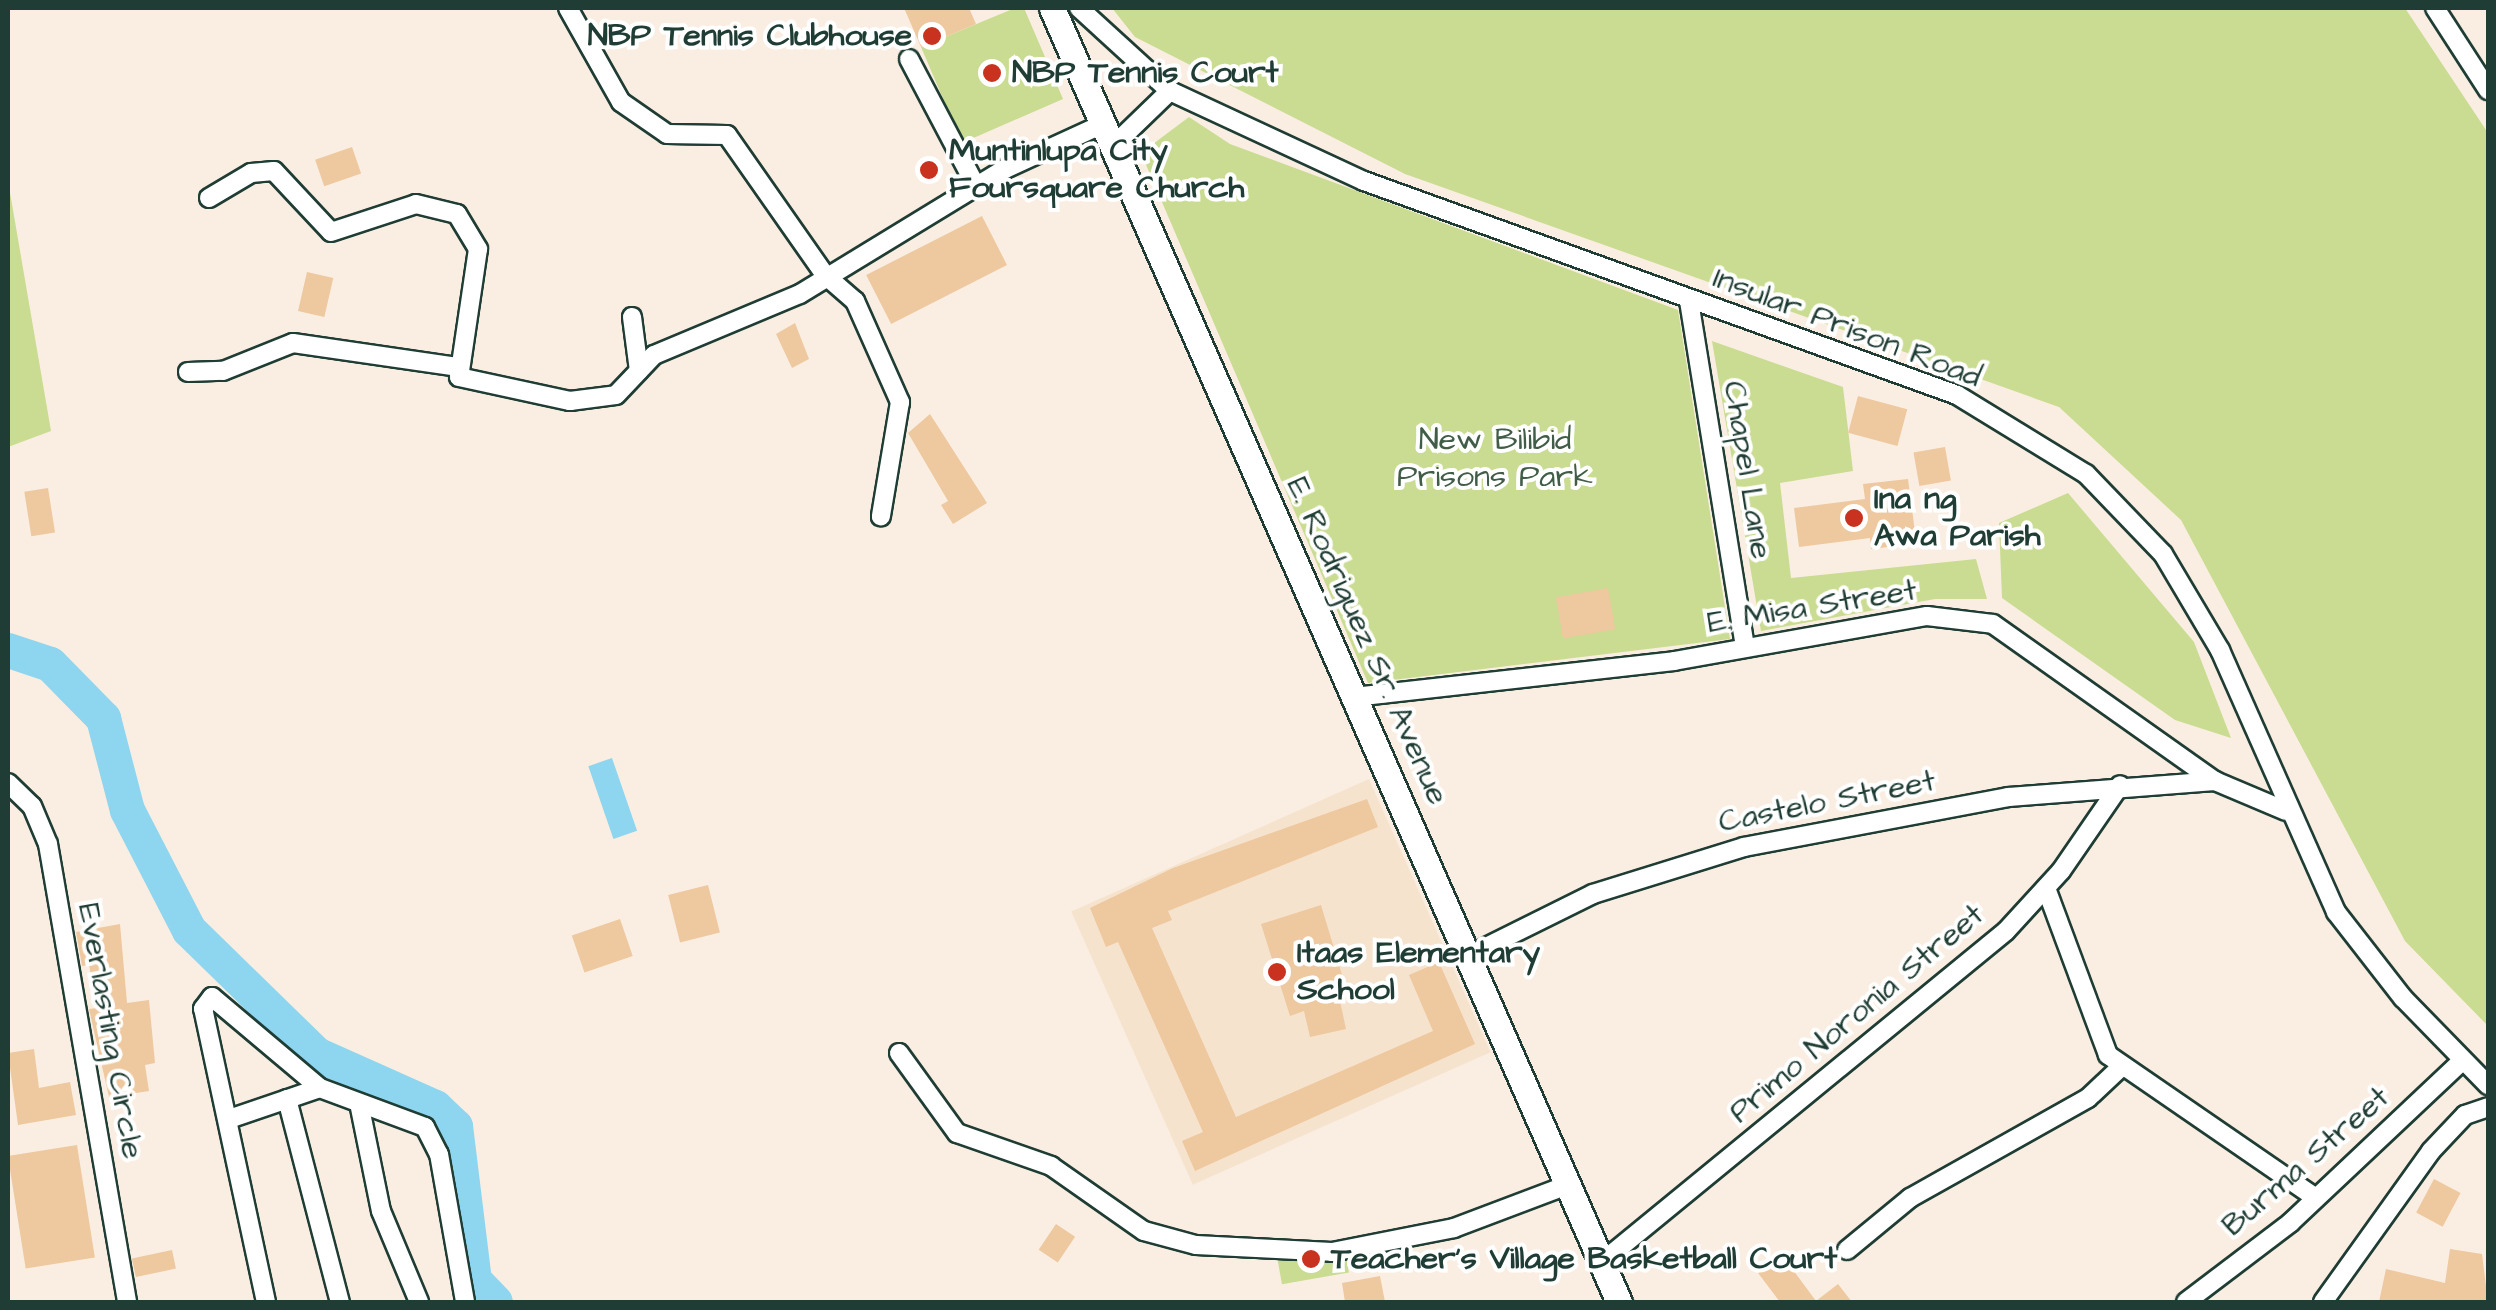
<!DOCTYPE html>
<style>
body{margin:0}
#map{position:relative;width:2496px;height:1310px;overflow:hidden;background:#faeee2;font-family:"Architects Daughter",sans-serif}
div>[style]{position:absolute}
.built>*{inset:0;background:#f6e3ce;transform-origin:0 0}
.green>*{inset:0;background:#c9dc91;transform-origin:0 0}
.water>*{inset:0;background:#8ed5ef;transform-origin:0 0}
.river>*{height:35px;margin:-17.5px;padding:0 17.5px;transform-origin:17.5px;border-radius:17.5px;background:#8ed5ef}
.building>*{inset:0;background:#eec89e;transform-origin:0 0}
.roads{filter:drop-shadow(2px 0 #1f3d34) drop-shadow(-2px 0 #1f3d34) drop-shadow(0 2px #1f3d34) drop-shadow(0 -2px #1f3d34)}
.street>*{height:18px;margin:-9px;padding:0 9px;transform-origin:9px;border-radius:9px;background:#fff}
.secondary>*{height:25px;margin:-12.5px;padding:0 12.5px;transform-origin:12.5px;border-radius:12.5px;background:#fff}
.dots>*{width:28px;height:28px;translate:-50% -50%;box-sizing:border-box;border:5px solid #fff;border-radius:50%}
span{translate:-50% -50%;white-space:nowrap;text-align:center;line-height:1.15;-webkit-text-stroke:8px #fff;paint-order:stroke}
.poi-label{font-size:32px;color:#1f3d34;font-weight:700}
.right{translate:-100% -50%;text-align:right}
.left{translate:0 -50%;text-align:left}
.street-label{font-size:32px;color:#1f3d34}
.park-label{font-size:32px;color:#415d47}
.frame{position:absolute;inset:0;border:10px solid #1f3d34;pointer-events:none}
</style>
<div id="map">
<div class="built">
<div style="left:1369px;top:779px;width:299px;height:326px;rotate:66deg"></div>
</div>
<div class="green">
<div style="clip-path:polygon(1015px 8px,1024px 8px,1063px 99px,962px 143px,921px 47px)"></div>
<div style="clip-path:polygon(1112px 8px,2405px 8px,2488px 133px,2488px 1026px,2405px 941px,2181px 520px,2059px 407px,1405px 174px,1135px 37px)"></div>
<div style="clip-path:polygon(1189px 117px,1230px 144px,1678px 310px,1730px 639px,1368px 683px,1141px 153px)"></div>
<div style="clip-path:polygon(8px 181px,51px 431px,8px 447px)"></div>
<div style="clip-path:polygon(1712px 341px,1843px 387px,1853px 471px,1780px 483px,1791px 578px,1976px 559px,1987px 599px,1935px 599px,1761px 631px)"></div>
<div style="clip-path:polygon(2068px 493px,2194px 642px,2231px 738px,2175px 720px,2002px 598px,1999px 523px)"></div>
<div style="left:1343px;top:1239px;width:34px;height:68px;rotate:80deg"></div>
</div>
<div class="water">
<div style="left:612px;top:758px;width:77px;height:25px;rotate:71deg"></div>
</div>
<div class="river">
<div style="left:8px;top:650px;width:44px;rotate:18.4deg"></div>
<div style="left:50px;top:664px;width:76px;rotate:45.5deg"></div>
<div style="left:103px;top:718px;width:95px;rotate:75.4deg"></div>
<div style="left:127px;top:810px;width:135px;rotate:62.7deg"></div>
<div style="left:189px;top:930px;width:177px;rotate:44.3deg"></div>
<div style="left:316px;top:1054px;width:130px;rotate:24deg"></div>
<div style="left:435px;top:1107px;width:28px;rotate:44deg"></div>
<div style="left:455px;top:1126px;width:155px;rotate:83deg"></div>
<div style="left:474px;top:1280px;width:30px;rotate:46deg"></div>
</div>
<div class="building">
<div style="clip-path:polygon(904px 8px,969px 8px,976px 24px,921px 47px)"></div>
<div style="left:352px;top:147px;width:28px;height:39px;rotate:71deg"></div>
<div style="left:982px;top:216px;width:55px;height:130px;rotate:63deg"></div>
<div style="left:307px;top:272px;width:27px;height:40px;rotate:13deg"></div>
<div style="clip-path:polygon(795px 323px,809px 359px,792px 368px,776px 334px)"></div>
<div style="left:1858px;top:396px;width:51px;height:38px;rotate:15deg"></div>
<div style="clip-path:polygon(930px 414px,987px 503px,953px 524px,941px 505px,948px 501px,908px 433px)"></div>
<div style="left:1945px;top:447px;width:34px;height:32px;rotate:80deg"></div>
<div style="clip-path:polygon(1908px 479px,1915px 532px,1895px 535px,1896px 546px,1871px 549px,1870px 538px,1799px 547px,1794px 508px,1865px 499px,1863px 484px)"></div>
<div style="left:48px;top:488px;width:45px;height:24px;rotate:81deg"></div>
<div style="left:1608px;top:588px;width:42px;height:53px;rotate:80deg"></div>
<div style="clip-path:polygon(1367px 799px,1378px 827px,1168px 911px,1172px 920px,1152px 928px,1236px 1117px,1433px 1031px,1409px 975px,1439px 962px,1475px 1044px,1195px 1171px,1182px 1141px,1203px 1132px,1118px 942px,1106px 947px,1090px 908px,1173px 868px)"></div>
<div style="left:708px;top:885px;width:49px;height:41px;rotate:76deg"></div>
<div style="clip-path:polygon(1321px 905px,1349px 998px,1340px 1001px,1346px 1029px,1310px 1037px,1304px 1011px,1290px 1016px,1261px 924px)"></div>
<div style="left:620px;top:919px;width:39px;height:51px;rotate:71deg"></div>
<div style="clip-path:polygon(120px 924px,127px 1003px,149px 1000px,155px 1063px,145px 1065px,149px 1091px,109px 1097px,89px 1009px,97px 1008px,89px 965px,82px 966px,76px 932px)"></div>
<div style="clip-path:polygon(34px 1049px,39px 1088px,70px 1082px,76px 1115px,18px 1125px,8px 1053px)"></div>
<div style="left:77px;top:1145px;width:114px;height:70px;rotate:81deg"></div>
<div style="left:2434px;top:1179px;width:30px;height:38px;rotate:28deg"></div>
<div style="left:1056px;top:1224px;width:23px;height:31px;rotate:34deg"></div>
<div style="clip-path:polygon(2450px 1249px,2482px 1254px,2488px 1302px,2379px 1302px,2386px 1269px,2445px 1283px)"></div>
<div style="left:172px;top:1250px;width:19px;height:41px;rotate:78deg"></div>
<div style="clip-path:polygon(1782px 1255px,1816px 1301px,1838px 1284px,1852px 1302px,1780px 1302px,1758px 1273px)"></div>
<div style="clip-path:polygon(1380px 1276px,1385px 1302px,1345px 1302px,1342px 1283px)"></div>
</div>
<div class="roads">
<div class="street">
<div style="left:568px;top:8px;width:108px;rotate:60.6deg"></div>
<div style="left:621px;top:102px;width:56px;rotate:34.8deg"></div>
<div style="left:667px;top:134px;width:60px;rotate:1deg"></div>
<div style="left:727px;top:135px;width:171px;rotate:55deg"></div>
<div style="left:825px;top:275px;width:40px;rotate:41deg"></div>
<div style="left:855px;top:301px;width:111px;rotate:66deg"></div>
<div style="left:900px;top:402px;width:116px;rotate:99.5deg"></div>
<div style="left:1079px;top:8px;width:123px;rotate:42.4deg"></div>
<div style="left:1170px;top:91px;width:214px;rotate:24.9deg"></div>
<div style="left:1364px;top:181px;width:630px;rotate:19.84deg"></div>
<div style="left:1957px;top:395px;width:151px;rotate:31.5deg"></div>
<div style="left:2086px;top:474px;width:111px;rotate:46.1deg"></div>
<div style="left:2163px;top:554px;width:112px;rotate:59.3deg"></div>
<div style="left:2220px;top:650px;width:287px;rotate:66.1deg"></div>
<div style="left:2336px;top:912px;width:109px;rotate:52.1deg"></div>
<div style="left:2403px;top:998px;width:122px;rotate:45.7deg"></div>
<div style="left:2435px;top:8px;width:98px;rotate:57.1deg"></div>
<div style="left:909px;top:59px;width:144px;rotate:62.2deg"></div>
<div style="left:1114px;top:145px;width:78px;rotate:-44deg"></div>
<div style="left:209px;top:198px;width:49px;rotate:-30.8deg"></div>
<div style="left:251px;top:173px;width:23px;rotate:-5deg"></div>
<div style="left:274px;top:171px;width:83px;rotate:46.9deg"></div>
<div style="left:331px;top:232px;width:89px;rotate:-18.2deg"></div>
<div style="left:416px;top:204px;width:42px;rotate:13.7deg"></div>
<div style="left:457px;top:214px;width:41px;rotate:59deg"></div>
<div style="left:478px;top:249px;width:129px;rotate:98.4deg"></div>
<div style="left:459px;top:377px;width:114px;rotate:12.2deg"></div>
<div style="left:570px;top:401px;width:46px;rotate:-7.4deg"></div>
<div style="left:616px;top:395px;width:55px;rotate:-46.5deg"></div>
<div style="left:654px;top:355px;width:158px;rotate:-22.7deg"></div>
<div style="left:800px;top:294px;width:240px;rotate:-31.4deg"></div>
<div style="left:1005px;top:169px;width:108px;rotate:-24.7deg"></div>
<div style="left:1689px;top:301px;width:351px;rotate:80.8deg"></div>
<div style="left:632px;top:317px;width:54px;rotate:82.6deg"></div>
<div style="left:188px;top:372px;width:35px;rotate:-2deg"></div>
<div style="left:223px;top:371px;width:75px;rotate:-21.8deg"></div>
<div style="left:293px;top:343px;width:166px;rotate:8.3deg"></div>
<div style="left:1354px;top:697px;width:322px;rotate:-6.4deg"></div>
<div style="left:1674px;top:661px;width:257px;rotate:-10.1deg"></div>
<div style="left:1927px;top:616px;width:66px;rotate:6.9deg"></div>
<div style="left:1993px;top:624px;width:272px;rotate:35.3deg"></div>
<div style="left:2215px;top:781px;width:77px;rotate:22.9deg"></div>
<div style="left:8px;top:783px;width:33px;rotate:44deg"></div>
<div style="left:32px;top:806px;width:41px;rotate:67.2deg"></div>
<div style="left:48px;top:844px;width:465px;rotate:80.2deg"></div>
<div style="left:2046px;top:888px;width:178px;rotate:69.6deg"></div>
<div style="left:2108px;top:1055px;width:252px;rotate:34.5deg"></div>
<div style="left:1470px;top:955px;width:137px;rotate:-26.4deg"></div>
<div style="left:1593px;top:894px;width:158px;rotate:-17.3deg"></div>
<div style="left:1744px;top:847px;width:269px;rotate:-10.7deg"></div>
<div style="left:2008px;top:797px;width:208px;rotate:-4.4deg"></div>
<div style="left:899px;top:1053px;width:99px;rotate:54.1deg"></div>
<div style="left:957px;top:1133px;width:100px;rotate:19.3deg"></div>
<div style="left:1051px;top:1166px;width:113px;rotate:35deg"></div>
<div style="left:1144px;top:1231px;width:54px;rotate:15.1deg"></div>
<div style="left:1196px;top:1245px;width:136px;rotate:2.9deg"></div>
<div style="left:1332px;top:1252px;width:124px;rotate:-11.1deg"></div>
<div style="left:1454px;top:1228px;width:122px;rotate:-20.7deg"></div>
<div style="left:287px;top:1099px;width:210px;rotate:75.4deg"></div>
<div style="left:360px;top:1108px;width:105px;rotate:78.5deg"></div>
<div style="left:381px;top:1211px;width:99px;rotate:67.3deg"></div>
<div style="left:229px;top:1119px;width:96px;rotate:-18.8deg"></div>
<div style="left:1847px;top:1250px;width:82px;rotate:-39.5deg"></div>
<div style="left:1910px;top:1198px;width:204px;rotate:-29.3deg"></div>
<div style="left:2088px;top:1098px;width:44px;rotate:-43.2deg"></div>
<div style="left:1602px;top:1262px;width:522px;rotate:-39.33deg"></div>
<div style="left:2006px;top:931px;width:81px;rotate:-47.5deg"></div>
<div style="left:2061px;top:871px;width:104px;rotate:-55.5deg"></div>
<div style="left:266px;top:1302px;width:300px;rotate:-102.1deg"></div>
<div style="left:203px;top:1009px;width:15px;rotate:-53deg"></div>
<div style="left:212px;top:997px;width:141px;rotate:40.1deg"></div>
<div style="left:320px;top:1088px;width:112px;rotate:20.4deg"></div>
<div style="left:425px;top:1127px;width:30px;rotate:63deg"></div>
<div style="left:439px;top:1154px;width:150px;rotate:80deg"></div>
<div style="left:2186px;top:1302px;width:131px;rotate:-37.2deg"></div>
<div style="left:2290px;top:1223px;width:236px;rotate:-43.3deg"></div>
<div style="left:2323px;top:1302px;width:186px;rotate:-54.4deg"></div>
<div style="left:2431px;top:1151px;width:50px;rotate:-46.6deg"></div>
<div style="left:2465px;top:1115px;width:24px;rotate:-19deg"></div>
</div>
<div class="secondary">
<div style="left:1052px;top:8px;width:1413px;rotate:66.34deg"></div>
</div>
</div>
<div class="dots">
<div style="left:932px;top:36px;background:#c8321e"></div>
<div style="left:992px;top:73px;background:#c8321e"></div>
<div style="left:929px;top:170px;background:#c8321e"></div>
<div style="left:1854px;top:518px;background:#c8321e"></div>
<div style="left:1277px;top:972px;background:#c8321e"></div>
<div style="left:1311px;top:1259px;background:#c8321e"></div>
</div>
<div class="poi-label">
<span class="right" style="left:912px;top:36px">NBP Tennis Clubhouse</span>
<span class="left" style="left:1012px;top:73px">NBP Tennis Court</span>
<span class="left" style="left:949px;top:170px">Muntinlupa City<br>Foursquare Church</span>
<span class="left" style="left:1874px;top:518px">Ina ng<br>Awa Parish</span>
<span class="left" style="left:1297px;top:972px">Itaas Elementary<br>School</span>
<span class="left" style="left:1331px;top:1259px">Teacher's Village Basketball Court</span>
</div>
<div class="street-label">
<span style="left:1847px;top:328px;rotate:21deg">Insular Prison Road</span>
<span style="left:1747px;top:470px;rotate:81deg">Chapel Lane</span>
<span style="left:1812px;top:607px;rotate:-9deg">E. Misa Street</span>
<span style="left:1367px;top:641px;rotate:66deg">E. Rodriguez Sr. Avenue</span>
<span style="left:1827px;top:802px;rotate:-11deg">Castelo Street</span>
<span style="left:1857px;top:1014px;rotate:-40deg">Primo Noronia Street</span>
<span style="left:110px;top:1031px;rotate:80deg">Everlasting Circle</span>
<span style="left:2306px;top:1162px;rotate:-41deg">Burma Street</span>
</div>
<div class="park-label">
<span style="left:1495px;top:459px">New Bilibid<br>Prisons Park</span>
</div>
<div class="frame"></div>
</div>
